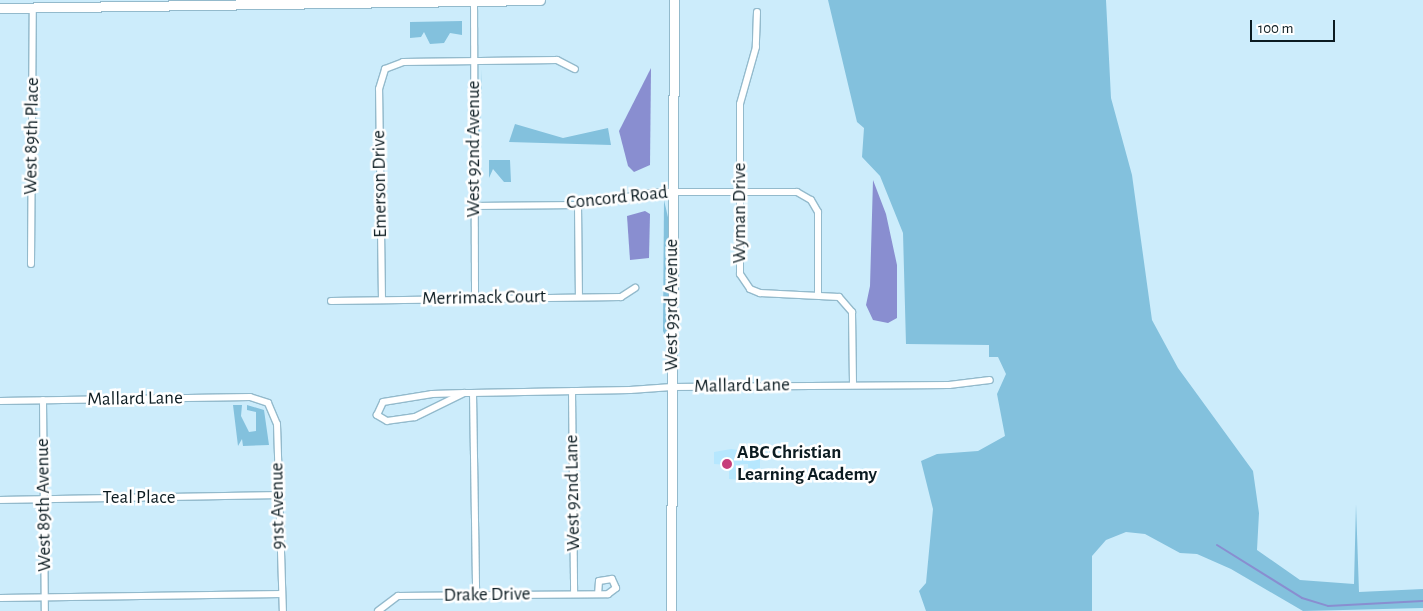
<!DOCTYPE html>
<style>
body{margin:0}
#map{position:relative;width:1423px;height:611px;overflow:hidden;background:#ccecfb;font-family:"Alegreya Sans",sans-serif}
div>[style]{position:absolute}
.built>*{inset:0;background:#b6e7fe}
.green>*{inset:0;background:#83c1dd}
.water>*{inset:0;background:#898ed0}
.stream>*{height:2px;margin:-1px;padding:0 1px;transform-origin:1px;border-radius:1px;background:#898ed0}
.roads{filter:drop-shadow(1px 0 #93bacc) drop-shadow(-1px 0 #93bacc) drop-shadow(0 1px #93bacc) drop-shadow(0 -1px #93bacc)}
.street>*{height:6px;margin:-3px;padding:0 3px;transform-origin:3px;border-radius:3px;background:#fff}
.secondary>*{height:9px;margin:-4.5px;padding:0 4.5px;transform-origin:4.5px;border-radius:4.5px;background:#fff}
.dots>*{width:14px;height:14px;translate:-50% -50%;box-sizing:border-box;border:2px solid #fff;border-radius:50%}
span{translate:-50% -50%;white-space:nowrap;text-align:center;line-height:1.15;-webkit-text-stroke:5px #fff;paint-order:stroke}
.street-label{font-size:19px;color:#0b1b21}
.poi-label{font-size:19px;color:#0b1b21;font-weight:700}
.left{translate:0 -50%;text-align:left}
.scale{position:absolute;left:1250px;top:20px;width:85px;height:22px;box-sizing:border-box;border:2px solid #0b1b21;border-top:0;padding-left:6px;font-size:15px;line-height:18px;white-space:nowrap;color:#0b1b21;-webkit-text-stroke:4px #fff;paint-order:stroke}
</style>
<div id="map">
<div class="built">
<div style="clip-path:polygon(731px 449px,760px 453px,760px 479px,749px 479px,748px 464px,740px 464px,740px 480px,729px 479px,729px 465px,714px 464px,714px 452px)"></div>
</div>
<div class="green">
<div style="clip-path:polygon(828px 0,1106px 0,1111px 98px,1132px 175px,1152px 320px,1178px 368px,1253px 471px,1259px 513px,1257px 550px,1300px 580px,1354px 584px,1356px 504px,1359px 592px,1423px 589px,1423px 608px,1303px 611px,1231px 569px,1197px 554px,1180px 553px,1145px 534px,1126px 532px,1106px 540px,1092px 556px,1092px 611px,926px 611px,919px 591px,926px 583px,933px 509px,921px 461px,937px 454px,978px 451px,1005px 436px,997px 394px,1006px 374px,998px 357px,989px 357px,989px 345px,906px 344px,903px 233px,880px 176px,862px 157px,864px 128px,857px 122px)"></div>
<div style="clip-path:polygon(462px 21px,462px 35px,450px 33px,444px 43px,430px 44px,424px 32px,421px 37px,410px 38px,410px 22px)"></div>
<div style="clip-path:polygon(482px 69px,479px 157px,480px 200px,477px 154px)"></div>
<div style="clip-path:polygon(515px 124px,563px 138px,608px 128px,611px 145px,509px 142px)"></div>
<div style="clip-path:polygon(489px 160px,510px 160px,511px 182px,504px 182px,493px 169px,489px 178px)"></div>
<div style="clip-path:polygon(664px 200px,670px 226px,669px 344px,663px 331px)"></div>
<div style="clip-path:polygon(233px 405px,242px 405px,241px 416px,249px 432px,256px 431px,256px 412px,247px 410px,247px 405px,264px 410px,269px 445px,243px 446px,242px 439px,238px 446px)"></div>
</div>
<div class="water">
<div style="clip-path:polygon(651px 68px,650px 165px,634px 172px,628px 166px,619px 131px)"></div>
<div style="clip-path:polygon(873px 180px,886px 214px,897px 265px,897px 318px,888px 323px,873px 320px,866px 305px,870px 286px)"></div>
<div style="clip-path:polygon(645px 211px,650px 214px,649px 258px,630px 260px,627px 216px)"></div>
</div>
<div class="stream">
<div style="left:1217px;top:545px;width:100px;rotate:31.9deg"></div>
<div style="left:1302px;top:598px;width:27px;rotate:17deg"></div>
<div style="left:1328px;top:606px;width:95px;rotate:-3deg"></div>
</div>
<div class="roads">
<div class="street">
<div style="left:474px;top:0;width:299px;rotate:89.8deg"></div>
<div style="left:757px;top:12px;width:35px;rotate:92deg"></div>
<div style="left:756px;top:47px;width:59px;rotate:105.7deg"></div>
<div style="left:740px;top:104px;width:170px;rotate:90deg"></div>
<div style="left:740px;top:274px;width:18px;rotate:56deg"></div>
<div style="left:750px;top:289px;width:11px;rotate:22deg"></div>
<div style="left:760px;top:293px;width:79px;rotate:2.9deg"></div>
<div style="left:839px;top:297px;width:20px;rotate:49deg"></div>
<div style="left:852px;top:312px;width:73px;rotate:89.2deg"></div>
<div style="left:578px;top:205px;width:92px;rotate:89.4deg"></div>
<div style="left:474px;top:206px;width:104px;rotate:-0.6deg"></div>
<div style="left:578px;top:205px;width:80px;rotate:-9.3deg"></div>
<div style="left:657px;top:192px;width:140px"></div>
<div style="left:797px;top:192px;width:16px;rotate:30deg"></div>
<div style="left:811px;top:200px;width:14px;rotate:60deg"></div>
<div style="left:818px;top:212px;width:82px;rotate:90deg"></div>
<div style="left:31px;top:264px;width:256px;rotate:-89.6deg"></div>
<div style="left:382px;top:300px;width:211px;rotate:-90.8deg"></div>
<div style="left:379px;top:89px;width:21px;rotate:-73deg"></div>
<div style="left:385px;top:69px;width:19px;rotate:-21deg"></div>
<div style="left:403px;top:62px;width:154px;rotate:-0.7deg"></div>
<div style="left:557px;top:60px;width:20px;rotate:27deg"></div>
<div style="left:331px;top:301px;width:290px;rotate:-0.8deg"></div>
<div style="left:621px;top:297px;width:17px;rotate:-33deg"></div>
<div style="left:572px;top:391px;width:203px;rotate:89.4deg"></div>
<div style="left:464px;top:393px;width:55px;rotate:153.9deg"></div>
<div style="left:415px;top:417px;width:28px;rotate:172deg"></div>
<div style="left:387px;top:421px;width:12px;rotate:-149deg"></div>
<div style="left:377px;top:415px;width:14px;rotate:-65deg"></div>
<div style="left:383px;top:402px;width:50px;rotate:-9.3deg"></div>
<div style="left:432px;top:394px;width:32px;rotate:-2deg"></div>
<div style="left:464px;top:393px;width:7px"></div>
<div style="left:471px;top:393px;width:159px;rotate:-1.1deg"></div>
<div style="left:630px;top:390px;width:42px;rotate:-4.1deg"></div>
<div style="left:672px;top:387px;width:277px;rotate:-0.4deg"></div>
<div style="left:949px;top:385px;width:41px;rotate:-7deg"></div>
<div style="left:473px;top:393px;width:202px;rotate:89.1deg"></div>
<div style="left:43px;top:400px;width:211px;rotate:89.5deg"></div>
<div style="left:0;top:401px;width:250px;rotate:-0.9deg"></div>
<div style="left:250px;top:397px;width:19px;rotate:18deg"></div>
<div style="left:268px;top:403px;width:23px;rotate:67deg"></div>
<div style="left:277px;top:424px;width:187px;rotate:88.2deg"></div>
<div style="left:0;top:500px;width:278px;rotate:-1deg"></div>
<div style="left:0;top:598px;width:282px;rotate:-0.8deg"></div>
<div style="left:378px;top:611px;width:25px;rotate:-37deg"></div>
<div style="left:398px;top:596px;width:210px;rotate:-0.5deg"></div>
<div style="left:608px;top:594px;width:10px;rotate:-37deg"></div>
<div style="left:616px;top:588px;width:10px;rotate:-114deg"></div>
<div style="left:612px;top:579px;width:13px;rotate:171deg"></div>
<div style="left:599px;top:581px;width:13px;rotate:94deg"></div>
</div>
<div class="secondary">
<div style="left:0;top:8px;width:540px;rotate:-0.85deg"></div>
<div style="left:671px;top:611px;width:611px;rotate:-89.72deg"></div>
</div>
</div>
<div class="dots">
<div style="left:727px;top:464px;background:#c63e7a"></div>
</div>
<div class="street-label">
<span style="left:32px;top:136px;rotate:-89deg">West 89th Place</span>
<span style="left:474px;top:149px;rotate:-90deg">West 92nd Avenue</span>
<span style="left:380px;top:184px;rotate:-91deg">Emerson Drive</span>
<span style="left:617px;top:198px;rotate:-6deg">Concord Road</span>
<span style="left:740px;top:213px;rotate:-90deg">Wyman Drive</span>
<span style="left:484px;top:298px;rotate:-1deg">Merrimack Court</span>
<span style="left:672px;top:305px;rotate:-90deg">West 93rd Avenue</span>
<span style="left:742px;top:386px;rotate:-1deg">Mallard Lane</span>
<span style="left:135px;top:399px;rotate:-1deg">Mallard Lane</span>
<span style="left:573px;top:493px;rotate:-91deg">West 92nd Lane</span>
<span style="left:139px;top:498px">Teal Place</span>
<span style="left:44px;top:505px;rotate:-91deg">West 89th Avenue</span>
<span style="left:278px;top:506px;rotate:-91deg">91st Avenue</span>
<span style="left:487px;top:595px;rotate:-1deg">Drake Drive</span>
</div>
<div class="poi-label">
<span class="left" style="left:737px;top:464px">ABC Christian<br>Learning Academy</span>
</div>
<div class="scale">100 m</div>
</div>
